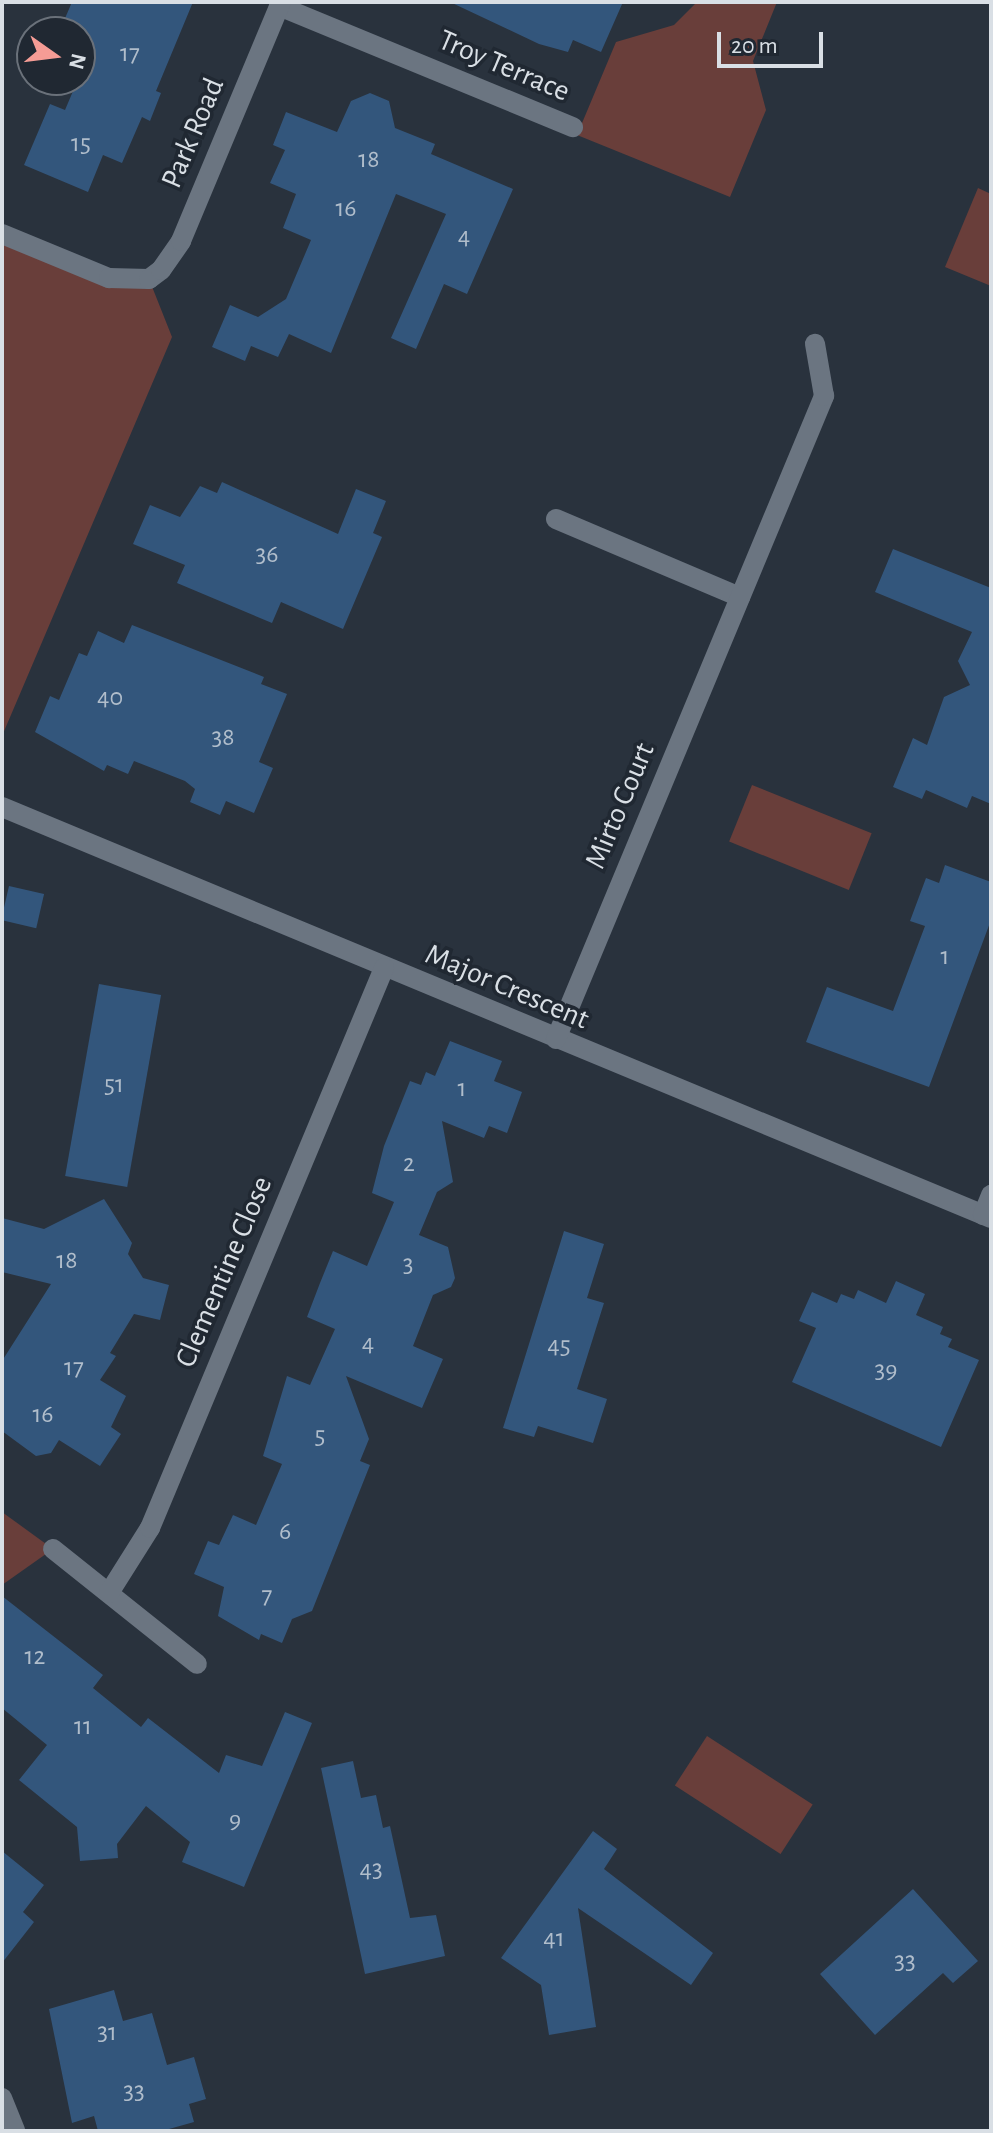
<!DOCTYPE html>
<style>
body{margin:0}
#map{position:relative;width:993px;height:2133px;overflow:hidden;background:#29323d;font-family:"Alegreya Sans",sans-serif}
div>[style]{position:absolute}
.green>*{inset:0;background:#693e3a;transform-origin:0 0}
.building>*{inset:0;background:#33567c;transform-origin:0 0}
.minor>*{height:20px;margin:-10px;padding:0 10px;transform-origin:10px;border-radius:10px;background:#6b7581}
span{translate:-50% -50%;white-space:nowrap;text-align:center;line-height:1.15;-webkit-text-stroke:7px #202832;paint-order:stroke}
.number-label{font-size:26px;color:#b0bdcb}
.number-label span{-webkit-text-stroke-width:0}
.street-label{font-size:30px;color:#d9dfe5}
.frame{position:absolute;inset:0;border:4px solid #d9dfe5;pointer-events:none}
.north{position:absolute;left:16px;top:16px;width:80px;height:80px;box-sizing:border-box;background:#202832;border:2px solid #6a717a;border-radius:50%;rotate:104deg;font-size:22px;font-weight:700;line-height:32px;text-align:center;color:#d9dfe5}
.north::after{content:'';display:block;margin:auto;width:28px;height:36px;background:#f59c95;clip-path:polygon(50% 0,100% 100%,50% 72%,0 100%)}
.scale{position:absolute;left:717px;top:32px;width:106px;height:36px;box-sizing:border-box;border:4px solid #d9dfe5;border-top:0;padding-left:10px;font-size:24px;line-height:28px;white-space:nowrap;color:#d9dfe5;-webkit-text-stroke:6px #202832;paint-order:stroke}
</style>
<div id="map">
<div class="green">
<div style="clip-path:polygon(697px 2px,777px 2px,753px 61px,766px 110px,730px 197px,577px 135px,616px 42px,674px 25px)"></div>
<div style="clip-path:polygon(978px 188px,991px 194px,991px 286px,945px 267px)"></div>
<div style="clip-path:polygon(2px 234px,97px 274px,149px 279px,172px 337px,2px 736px)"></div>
<div style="left:752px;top:785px;width:129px;height:61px;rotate:22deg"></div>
<div style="clip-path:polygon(2px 1512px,53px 1549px,2px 1585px)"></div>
<div style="left:707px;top:1736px;width:126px;height:59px;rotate:33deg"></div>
</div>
<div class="building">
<div style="clip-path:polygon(72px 2px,193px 2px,156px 91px,161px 93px,150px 121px,142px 117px,122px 163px,103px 155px,88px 192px,24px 165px,50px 104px,65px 110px,93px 44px,80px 39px,80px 32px,60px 30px)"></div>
<div style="clip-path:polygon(450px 2px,623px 2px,601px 52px,573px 40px,568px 52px,539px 44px)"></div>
<div style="clip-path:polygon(370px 93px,389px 101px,395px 128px,435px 144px,431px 154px,513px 189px,467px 294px,444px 284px,416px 349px,391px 338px,446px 214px,396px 194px,331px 353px,289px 334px,278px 357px,251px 346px,245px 361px,212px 347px,230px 305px,258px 317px,286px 299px,311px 240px,283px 228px,296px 194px,270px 183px,285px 150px,273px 145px,286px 112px,337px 132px,351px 101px)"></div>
<div style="clip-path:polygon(222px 482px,338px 534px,356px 489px,386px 501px,373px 533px,382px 537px,343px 629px,281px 602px,272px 623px,177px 583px,185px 565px,133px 544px,150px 505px,180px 517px,200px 486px,217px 493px)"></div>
<div style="clip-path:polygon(893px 549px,991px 588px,991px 804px,972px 796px,967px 808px,926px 790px,922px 799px,893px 787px,913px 738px,927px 745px,944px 697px,970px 685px,958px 661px,972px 632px,875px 592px)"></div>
<div style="clip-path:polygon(132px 625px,264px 677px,261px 684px,287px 694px,259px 762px,273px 768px,254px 813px,226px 801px,220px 815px,190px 802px,195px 789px,185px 781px,134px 761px,128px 774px,107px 765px,104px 771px,35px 732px,50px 696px,59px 700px,79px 653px,87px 656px,98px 631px,124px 643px)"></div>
<div style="clip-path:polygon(945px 865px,991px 882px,991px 920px,929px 1087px,806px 1042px,827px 987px,893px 1011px,925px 926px,910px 921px,926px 878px,939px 883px)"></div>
<div style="left:9px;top:886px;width:36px;height:35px;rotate:13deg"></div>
<div style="left:99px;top:984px;width:63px;height:195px;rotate:10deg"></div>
<div style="clip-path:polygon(450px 1041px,502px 1061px,494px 1081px,522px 1092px,507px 1133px,489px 1126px,484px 1138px,442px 1121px,453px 1182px,437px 1192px,419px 1235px,448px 1247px,455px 1278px,451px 1287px,433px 1295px,413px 1346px,443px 1359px,422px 1408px,346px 1376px,369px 1439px,360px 1461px,370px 1465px,312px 1611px,292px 1619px,282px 1643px,261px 1634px,259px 1640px,218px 1616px,224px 1587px,194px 1574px,208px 1541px,219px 1545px,233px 1515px,256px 1525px,282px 1464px,263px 1456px,287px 1376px,310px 1385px,335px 1329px,307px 1317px,320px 1283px,333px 1251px,367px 1266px,394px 1202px,372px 1193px,384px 1146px,410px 1081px,421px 1085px,426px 1072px,435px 1076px)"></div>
<div style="clip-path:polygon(104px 1199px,132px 1243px,128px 1254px,143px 1278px,169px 1285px,160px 1320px,134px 1314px,110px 1353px,116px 1356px,100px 1380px,126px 1396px,111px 1427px,121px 1434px,100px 1466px,59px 1440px,51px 1453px,36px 1456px,2px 1431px,2px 1361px,51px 1284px,2px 1272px,2px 1218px,44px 1229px)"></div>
<div style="clip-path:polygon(564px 1231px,604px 1244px,587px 1298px,604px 1303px,577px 1389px,607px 1399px,593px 1443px,538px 1426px,534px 1437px,503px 1428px)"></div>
<div style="clip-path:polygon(896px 1281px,925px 1294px,916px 1315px,943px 1327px,940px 1334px,952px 1339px,948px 1347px,979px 1360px,941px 1447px,792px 1382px,816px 1328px,799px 1321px,812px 1292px,837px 1303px,841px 1294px,854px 1299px,858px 1290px,886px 1303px)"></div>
<div style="clip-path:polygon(2px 1596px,103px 1675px,93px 1688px,141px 1727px,148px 1718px,219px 1773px,226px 1755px,262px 1766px,285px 1712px,312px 1723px,244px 1887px,182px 1862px,190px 1842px,146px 1806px,117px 1844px,118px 1858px,80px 1861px,77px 1827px,19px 1780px,47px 1745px,2px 1708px)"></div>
<div style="clip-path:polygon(353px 1761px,361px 1798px,376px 1795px,383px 1828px,390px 1826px,410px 1918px,436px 1915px,445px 1956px,365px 1974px,321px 1768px)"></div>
<div style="clip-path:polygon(593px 1831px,617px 1849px,604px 1869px,713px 1953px,691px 1985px,578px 1908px,596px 2027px,549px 2035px,541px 1985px,501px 1958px)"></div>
<div style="clip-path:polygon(2px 1851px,44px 1885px,23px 1912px,34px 1922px,2px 1963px)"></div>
<div style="clip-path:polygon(913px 1889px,978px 1961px,953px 1983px,943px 1973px,875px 2035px,820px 1974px)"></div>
<div style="clip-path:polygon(114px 1990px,123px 2021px,152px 2013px,167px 2065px,194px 2057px,206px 2099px,189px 2104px,194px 2122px,162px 2131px,98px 2131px,94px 2116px,72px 2123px,49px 2009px)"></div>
</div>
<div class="minor">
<div style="left:279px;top:6px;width:318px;rotate:22.4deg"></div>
<div style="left:2px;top:234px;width:116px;rotate:22.4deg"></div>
<div style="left:109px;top:278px;width:40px;rotate:1.4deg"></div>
<div style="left:149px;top:279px;width:15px;rotate:-37deg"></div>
<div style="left:161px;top:270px;width:35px;rotate:-55deg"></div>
<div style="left:181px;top:241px;width:259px;rotate:-67.3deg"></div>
<div style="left:556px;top:519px;width:200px;rotate:23deg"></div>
<div style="left:2px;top:807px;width:1071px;rotate:22.57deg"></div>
<div style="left:556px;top:1039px;width:697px;rotate:-67.37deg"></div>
<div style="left:824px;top:396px;width:53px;rotate:-99.8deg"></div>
<div style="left:983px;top:1215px;width:22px;rotate:-68deg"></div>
<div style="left:53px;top:1549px;width:184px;rotate:38.6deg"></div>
<div style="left:109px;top:1593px;width:77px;rotate:-57.8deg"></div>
<div style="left:150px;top:1528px;width:607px;rotate:-67.32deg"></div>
<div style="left:2px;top:2098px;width:35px;rotate:68deg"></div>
</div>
<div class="number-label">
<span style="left:130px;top:54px">17</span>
<span style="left:81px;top:144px">15</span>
<span style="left:369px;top:160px">18</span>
<span style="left:346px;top:209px">16</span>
<span style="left:464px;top:237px">4</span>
<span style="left:267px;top:555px">36</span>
<span style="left:110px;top:698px">40</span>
<span style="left:223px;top:738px">38</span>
<span style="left:945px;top:957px">1</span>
<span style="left:114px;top:1085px">51</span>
<span style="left:462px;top:1089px">1</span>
<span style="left:409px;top:1164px">2</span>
<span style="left:67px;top:1261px">18</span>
<span style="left:408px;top:1265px">3</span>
<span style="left:368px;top:1344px">4</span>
<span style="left:559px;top:1346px">45</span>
<span style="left:74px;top:1368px">17</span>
<span style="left:886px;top:1371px">39</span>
<span style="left:43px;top:1415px">16</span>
<span style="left:320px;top:1436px">5</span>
<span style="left:285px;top:1532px">6</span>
<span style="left:267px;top:1596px">7</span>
<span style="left:35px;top:1657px">12</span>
<span style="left:83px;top:1727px">11</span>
<span style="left:235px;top:1821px">9</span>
<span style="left:371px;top:1870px">43</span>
<span style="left:554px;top:1939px">41</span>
<span style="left:905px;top:1962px">33</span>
<span style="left:107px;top:2033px">31</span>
<span style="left:134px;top:2092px">33</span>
</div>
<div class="street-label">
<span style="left:504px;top:66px;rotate:23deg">Troy Terrace</span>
<span style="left:193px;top:133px;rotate:-67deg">Park Road</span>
<span style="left:620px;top:806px;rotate:-67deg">Mirto Court</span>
<span style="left:507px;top:987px;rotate:23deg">Major Crescent</span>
<span style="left:224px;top:1272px;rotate:-67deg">Clementine Close</span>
</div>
<div class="frame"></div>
<div class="north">N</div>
<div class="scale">20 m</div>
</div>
